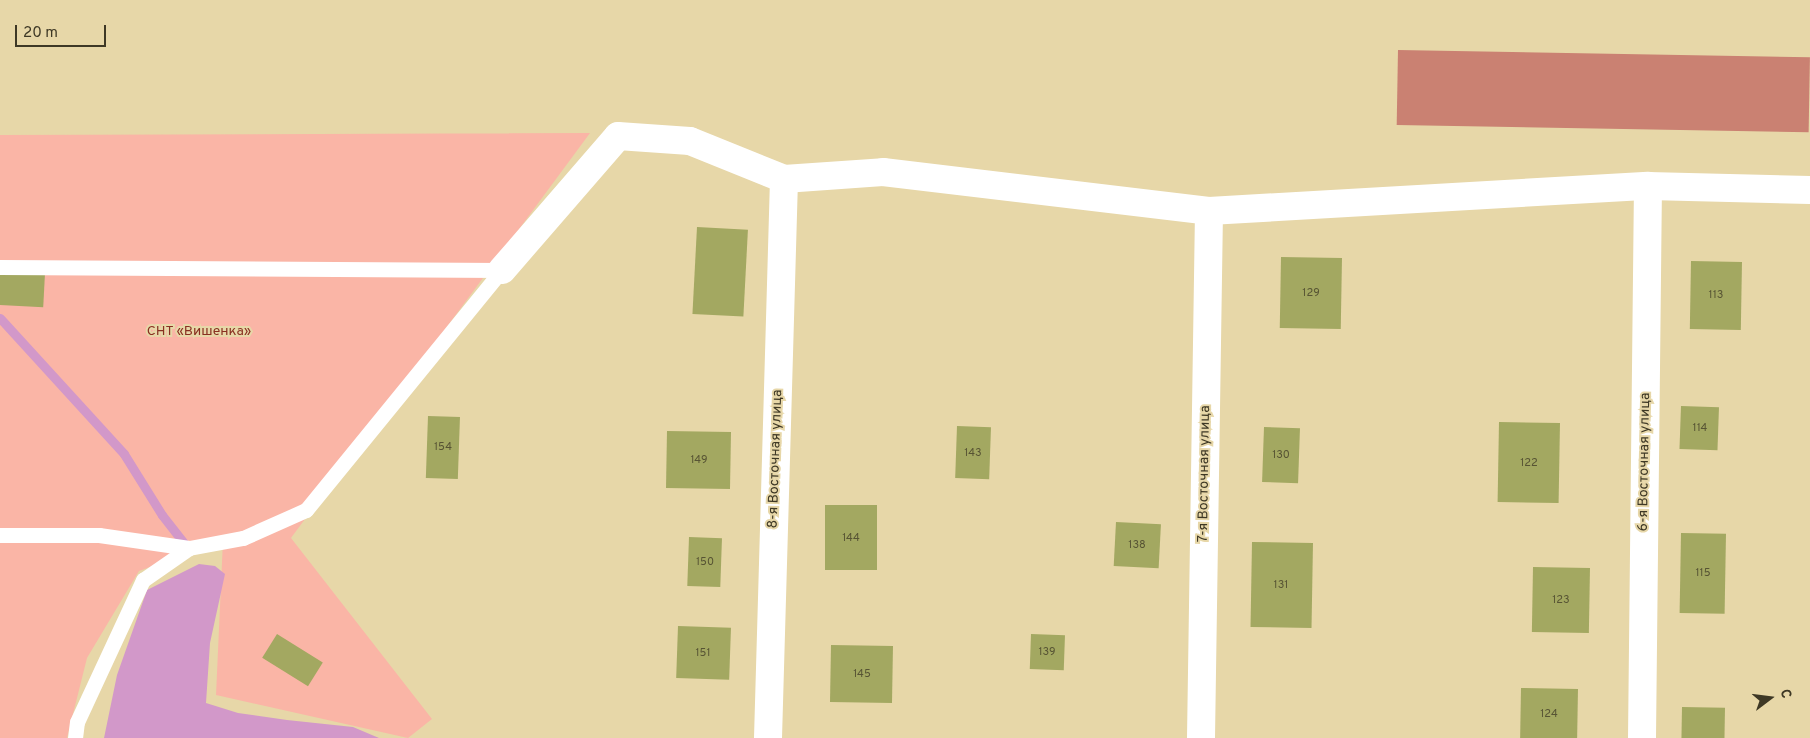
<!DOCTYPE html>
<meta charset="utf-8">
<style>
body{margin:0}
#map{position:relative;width:1810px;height:738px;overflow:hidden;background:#e7d7a8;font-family:Overpass,sans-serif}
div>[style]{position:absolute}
.green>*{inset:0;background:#fab5a6}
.forest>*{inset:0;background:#ca8172;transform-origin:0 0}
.water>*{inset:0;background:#d298c9}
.stream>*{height:9px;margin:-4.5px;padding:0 4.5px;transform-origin:4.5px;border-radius:4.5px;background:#d298c9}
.building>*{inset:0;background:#a3a861;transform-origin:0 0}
.service>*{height:15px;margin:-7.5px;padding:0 7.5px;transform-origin:7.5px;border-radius:7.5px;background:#fff}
.minor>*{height:28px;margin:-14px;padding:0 14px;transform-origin:14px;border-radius:14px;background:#fff}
span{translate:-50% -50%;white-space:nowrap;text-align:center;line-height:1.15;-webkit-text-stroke:4px #e7d7a8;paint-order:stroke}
.number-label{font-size:11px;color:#575434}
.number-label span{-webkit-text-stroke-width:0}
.park-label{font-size:14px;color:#893021}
.street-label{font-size:14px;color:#3e3825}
.north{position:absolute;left:1745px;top:673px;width:50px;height:50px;-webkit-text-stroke:4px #e7d7a8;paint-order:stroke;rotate:75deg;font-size:14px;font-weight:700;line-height:20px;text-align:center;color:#3e3825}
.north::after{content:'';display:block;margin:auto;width:18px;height:22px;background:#3e3825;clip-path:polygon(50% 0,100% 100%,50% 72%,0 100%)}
.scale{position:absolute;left:15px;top:25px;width:91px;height:22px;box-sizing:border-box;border:2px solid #3e3825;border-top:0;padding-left:6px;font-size:15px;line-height:18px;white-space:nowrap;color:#3e3825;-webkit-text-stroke:4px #e7d7a8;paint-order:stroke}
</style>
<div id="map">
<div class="green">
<div style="clip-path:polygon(590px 133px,291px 538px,432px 719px,408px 738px,216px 695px,223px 540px,139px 571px,87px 658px,67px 738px,0 738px,0 135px)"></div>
</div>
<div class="forest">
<div style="left:1398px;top:50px;width:412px;height:75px;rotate:1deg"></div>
</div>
<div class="water">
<div style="clip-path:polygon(199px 564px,215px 566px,225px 574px,210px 643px,206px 703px,238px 713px,287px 720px,353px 727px,379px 738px,104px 738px,117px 675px,147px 590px)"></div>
</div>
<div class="stream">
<div style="left:0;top:318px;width:184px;rotate:47.6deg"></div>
<div style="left:124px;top:454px;width:72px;rotate:58.1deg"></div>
<div style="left:162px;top:515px;width:36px;rotate:52deg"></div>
</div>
<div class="building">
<div style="left:697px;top:227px;width:51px;height:87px;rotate:3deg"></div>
<div style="left:1281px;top:257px;width:61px;height:71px;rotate:1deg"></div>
<div style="left:1691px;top:261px;width:51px;height:68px;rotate:1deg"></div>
<div style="left:0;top:272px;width:45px;height:33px;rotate:3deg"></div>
<div style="left:1681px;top:406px;width:38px;height:43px;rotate:2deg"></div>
<div style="left:428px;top:416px;width:32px;height:62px;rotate:2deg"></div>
<div style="left:1499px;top:422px;width:61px;height:80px;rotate:1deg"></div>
<div style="left:957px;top:426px;width:34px;height:52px;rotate:2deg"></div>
<div style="left:1264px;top:427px;width:36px;height:55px;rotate:2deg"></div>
<div style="left:667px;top:431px;width:64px;height:57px;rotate:1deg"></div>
<div style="left:825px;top:505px;width:52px;height:65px"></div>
<div style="left:1116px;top:522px;width:45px;height:44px;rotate:3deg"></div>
<div style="left:1681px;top:533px;width:45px;height:80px;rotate:1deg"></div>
<div style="left:689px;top:537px;width:33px;height:49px;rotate:2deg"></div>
<div style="left:1252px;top:542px;width:61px;height:85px;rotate:1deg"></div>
<div style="left:1533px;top:567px;width:57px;height:65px;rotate:1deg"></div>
<div style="left:678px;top:626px;width:53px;height:52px;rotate:2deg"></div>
<div style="left:277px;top:634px;width:54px;height:28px;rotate:32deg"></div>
<div style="left:1031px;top:634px;width:34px;height:35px;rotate:2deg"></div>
<div style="left:831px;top:645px;width:62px;height:57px;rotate:1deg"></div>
<div style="left:1521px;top:688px;width:57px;height:50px;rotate:1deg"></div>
<div style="left:1682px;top:707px;width:43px;height:31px;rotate:1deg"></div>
</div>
<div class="service">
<div style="left:0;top:267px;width:502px;rotate:0.34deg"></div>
<div style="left:0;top:535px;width:99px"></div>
<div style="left:99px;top:535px;width:91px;rotate:8.2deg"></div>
<div style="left:75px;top:738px;width:16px;rotate:-83deg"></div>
<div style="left:77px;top:722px;width:157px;rotate:-65.1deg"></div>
<div style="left:143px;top:580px;width:56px;rotate:-34.8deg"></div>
<div style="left:189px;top:548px;width:55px;rotate:-10.5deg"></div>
<div style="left:243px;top:538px;width:69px;rotate:-24deg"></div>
<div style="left:306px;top:510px;width:310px;rotate:-50.8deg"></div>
</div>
<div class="minor">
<div style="left:502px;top:270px;width:177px;rotate:-49.1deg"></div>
<div style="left:618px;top:136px;width:72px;rotate:4deg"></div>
<div style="left:690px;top:141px;width:101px;rotate:22deg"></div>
<div style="left:784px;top:179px;width:99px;rotate:-4deg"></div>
<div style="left:883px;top:172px;width:328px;rotate:6.8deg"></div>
<div style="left:1209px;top:211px;width:440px;rotate:-3.3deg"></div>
<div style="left:1648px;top:186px;width:162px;rotate:1.4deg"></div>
<div style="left:768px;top:738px;width:559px;rotate:-88.36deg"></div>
<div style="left:1201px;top:738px;width:527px;rotate:-89.13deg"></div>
<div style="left:1642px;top:738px;width:552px;rotate:-89.38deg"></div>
</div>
<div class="number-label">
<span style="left:1311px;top:293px">129</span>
<span style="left:1716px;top:295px">113</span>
<span style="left:1700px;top:428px">114</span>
<span style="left:443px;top:447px">154</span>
<span style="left:973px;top:453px">143</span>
<span style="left:1281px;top:455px">130</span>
<span style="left:699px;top:460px">149</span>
<span style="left:1529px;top:463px">122</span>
<span style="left:851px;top:538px">144</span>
<span style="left:1137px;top:545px">138</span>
<span style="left:705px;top:562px">150</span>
<span style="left:1703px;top:573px">115</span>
<span style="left:1281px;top:585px">131</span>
<span style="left:1561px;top:600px">123</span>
<span style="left:1047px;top:652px">139</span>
<span style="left:703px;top:653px">151</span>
<span style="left:862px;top:674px">145</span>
<span style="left:1549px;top:714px">124</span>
</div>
<div class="park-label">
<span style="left:199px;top:332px">СНТ «Вишенка»</span>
</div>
<div class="street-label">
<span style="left:776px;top:459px;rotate:-88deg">8-я Восточная улица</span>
<span style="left:1645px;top:462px;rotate:-89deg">6-я Восточная улица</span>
<span style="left:1205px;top:474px;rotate:-89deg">7-я Восточная улица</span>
</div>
<div class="north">С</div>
<div class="scale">20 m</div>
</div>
